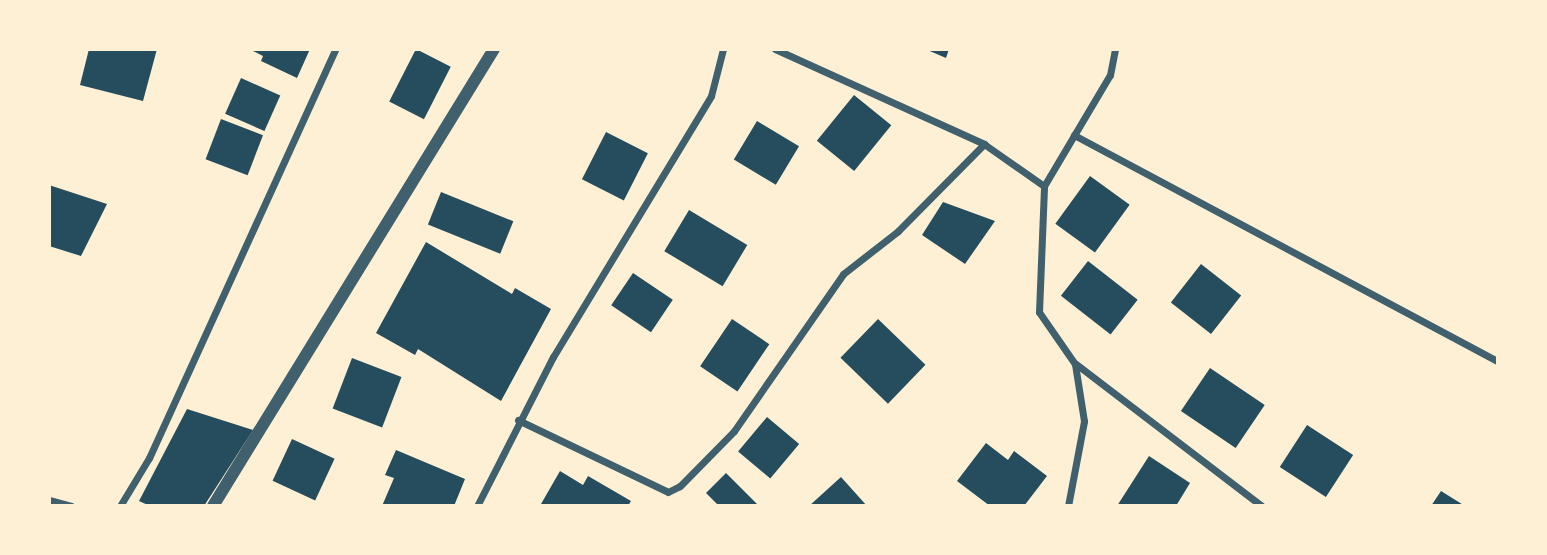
<!DOCTYPE html>
<style>
body{margin:0}
#map{position:relative;width:1547px;height:555px;overflow:hidden;background:#fdf0d5;font-family:"PT Serif",serif}
div>[style]{position:absolute}
.building>*{inset:0;background:#264d5e;transform-origin:0 0}
.minor>*{height:7px;margin:-3.5px;padding:0 3.5px;transform-origin:3.5px;border-radius:3.5px;background:#3f606c}
.tertiary>*{height:12px;margin:-6px;padding:0 6px;transform-origin:6px;border-radius:6px;background:#3f606c}
span{translate:-50% -50%;white-space:nowrap;text-align:center;line-height:1.15;-webkit-text-stroke:5px #fdf0d5;paint-order:stroke}
.frame{position:absolute;inset:0;border:51px solid #fdf0d5;pointer-events:none}
</style>
<div id="map">
<div class="building">
<div style="clip-path:polygon(89px 49px,157px 49px,143px 101px,80px 85px)"></div>
<div style="clip-path:polygon(249px 49px,310px 49px,297px 78px,261px 61px,263px 56px)"></div>
<div style="left:416px;top:49px;width:39px;height:59px;rotate:27deg"></div>
<div style="clip-path:polygon(925px 49px,949px 49px,946px 58px)"></div>
<div style="left:241px;top:78px;width:43px;height:39px;rotate:24deg"></div>
<div style="left:854px;top:95px;width:48px;height:59px;rotate:39deg"></div>
<div style="left:221px;top:119px;width:45px;height:43px;rotate:21deg"></div>
<div style="left:757px;top:121px;width:49px;height:45px;rotate:31deg"></div>
<div style="left:606px;top:132px;width:47px;height:53px;rotate:27deg"></div>
<div style="left:1090px;top:176px;width:49px;height:59px;rotate:36deg"></div>
<div style="clip-path:polygon(49px 185px,107px 204px,81px 256px,49px 246px)"></div>
<div style="left:441px;top:192px;width:78px;height:35px;rotate:22deg"></div>
<div style="clip-path:polygon(943px 202px,995px 221px,965px 264px,922px 235px)"></div>
<div style="left:689px;top:210px;width:68px;height:48px;rotate:31deg"></div>
<div style="clip-path:polygon(426px 242px,512px 294px,515px 288px,551px 309px,501px 401px,418px 349px,415px 355px,376px 333px)"></div>
<div style="left:1088px;top:261px;width:63px;height:44px;rotate:38deg"></div>
<div style="left:1201px;top:264px;width:51px;height:49px;rotate:38deg"></div>
<div style="left:633px;top:273px;width:48px;height:39px;rotate:34deg"></div>
<div style="left:732px;top:319px;width:45px;height:57px;rotate:34deg"></div>
<div style="left:878px;top:319px;width:66px;height:54px;rotate:44deg"></div>
<div style="left:352px;top:358px;width:53px;height:54px;rotate:21deg"></div>
<div style="left:1210px;top:368px;width:66px;height:52px;rotate:34deg"></div>
<div style="clip-path:polygon(187px 409px,253px 430px,204px 506px,150px 506px,139px 501px)"></div>
<div style="left:767px;top:417px;width:42px;height:45px;rotate:40deg"></div>
<div style="left:1307px;top:425px;width:55px;height:50px;rotate:33deg"></div>
<div style="left:292px;top:439px;width:47px;height:46px;rotate:25deg"></div>
<div style="clip-path:polygon(986px 443px,1008px 460px,1014px 451px,1047px 476px,1024px 506px,990px 506px,957px 481px)"></div>
<div style="clip-path:polygon(396px 450px,465px 479px,454px 506px,382px 506px,394px 478px,385px 475px)"></div>
<div style="clip-path:polygon(1149px 456px,1190px 483px,1176px 506px,1117px 506px)"></div>
<div style="clip-path:polygon(560px 471px,583px 485px,588px 476px,631px 501px,628px 506px,545px 506px,541px 504px)"></div>
<div style="clip-path:polygon(726px 473px,759px 506px,719px 506px,706px 493px)"></div>
<div style="clip-path:polygon(841px 477px,867px 506px,809px 506px)"></div>
<div style="clip-path:polygon(1441px 491px,1465px 506px,1431px 506px)"></div>
</div>
<div class="minor">
<div style="left:775px;top:49px;width:230px;rotate:24.4deg"></div>
<div style="left:984px;top:144px;width:73px;rotate:35deg"></div>
<div style="left:1074px;top:135px;width:480px;rotate:28.1deg"></div>
<div style="left:1076px;top:364px;width:234px;rotate:37.4deg"></div>
<div style="left:518px;top:420px;width:166px;rotate:25.6deg"></div>
<div style="left:668px;top:492px;width:13px;rotate:-27deg"></div>
<div style="left:680px;top:486px;width:77px;rotate:-45.5deg"></div>
<div style="left:734px;top:431px;width:191px;rotate:-55.2deg"></div>
<div style="left:843px;top:274px;width:70px;rotate:-38deg"></div>
<div style="left:898px;top:231px;width:122px;rotate:-45.3deg"></div>
<div style="left:49px;top:500px;width:23px;rotate:15deg"></div>
<div style="left:120px;top:506px;width:56px;rotate:-58.9deg"></div>
<div style="left:149px;top:458px;width:449px;rotate:-65.5deg"></div>
<div style="left:477px;top:506px;width:167px;rotate:-63deg"></div>
<div style="left:553px;top:357px;width:305px;rotate:-58.8deg"></div>
<div style="left:711px;top:96px;width:49px;rotate:-75.7deg"></div>
<div style="left:1068px;top:506px;width:86px;rotate:-79.3deg"></div>
<div style="left:1084px;top:421px;width:58px;rotate:-99deg"></div>
<div style="left:1075px;top:364px;width:63px;rotate:-124.7deg"></div>
<div style="left:1039px;top:312px;width:126px;rotate:-87.7deg"></div>
<div style="left:1044px;top:186px;width:129px;rotate:-59.3deg"></div>
<div style="left:1110px;top:75px;width:26px;rotate:-79deg"></div>
</div>
<div class="tertiary">
<div style="left:213px;top:506px;width:536px;rotate:-58.41deg"></div>
</div>
<div class="frame"></div>
</div>
